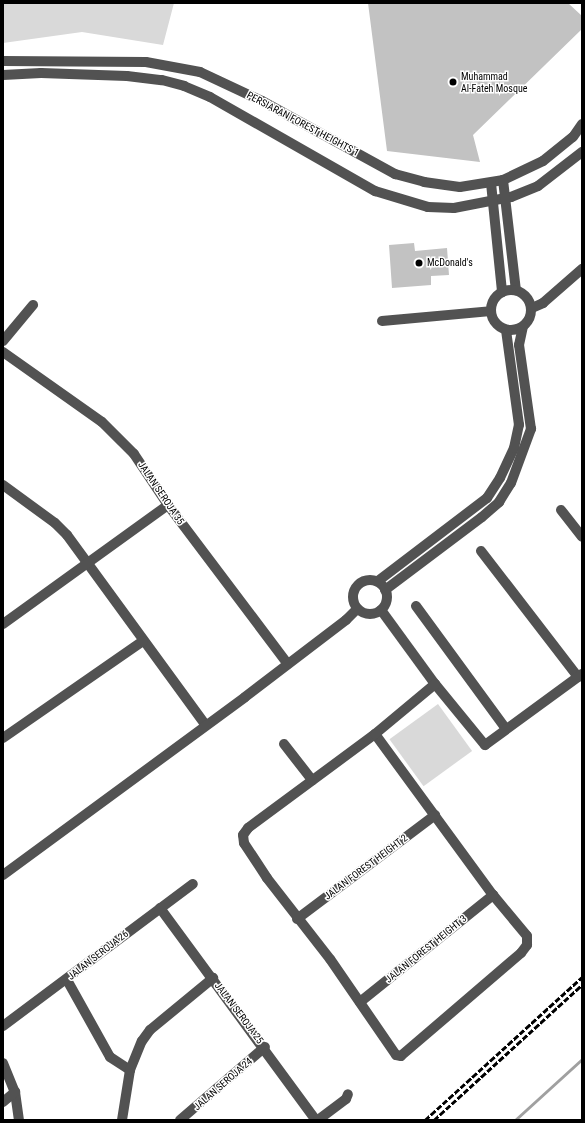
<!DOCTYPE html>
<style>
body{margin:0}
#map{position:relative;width:585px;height:1123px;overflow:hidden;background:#fff;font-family:"Roboto Condensed",sans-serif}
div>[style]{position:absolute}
.green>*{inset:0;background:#d9d9d9;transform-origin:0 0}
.stream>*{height:3px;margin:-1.5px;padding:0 1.5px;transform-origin:1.5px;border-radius:1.5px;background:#a0a0a0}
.building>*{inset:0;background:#c2c2c2}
.minor>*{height:10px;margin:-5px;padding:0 5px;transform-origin:5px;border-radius:5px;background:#525252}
.minor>.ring{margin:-5px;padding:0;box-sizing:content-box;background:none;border:10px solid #525252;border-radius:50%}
.rail>*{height:3px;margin-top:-1.5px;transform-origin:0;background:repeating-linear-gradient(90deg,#000 0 6px,transparent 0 8px)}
.dots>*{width:11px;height:11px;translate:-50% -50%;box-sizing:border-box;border:2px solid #fff;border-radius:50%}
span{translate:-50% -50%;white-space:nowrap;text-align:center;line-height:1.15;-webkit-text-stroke:3px #fff;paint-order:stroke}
.poi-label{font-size:10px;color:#000}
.left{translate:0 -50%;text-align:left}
.street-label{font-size:10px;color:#000}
.frame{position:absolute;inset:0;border:4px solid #000;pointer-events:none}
</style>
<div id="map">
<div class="green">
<div style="clip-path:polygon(3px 3px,174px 3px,163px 45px,82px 32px,3px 43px)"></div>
<div style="left:438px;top:704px;width:58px;height:60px;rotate:54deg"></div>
</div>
<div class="stream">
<div style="left:515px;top:1120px;width:91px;rotate:-42.3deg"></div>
</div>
<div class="building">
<div style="clip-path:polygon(368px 3px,568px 3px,582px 16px,582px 29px,473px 135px,480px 162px,387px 151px)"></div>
<div style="clip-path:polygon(414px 243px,415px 251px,447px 248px,449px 275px,431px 276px,431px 285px,392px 288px,389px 245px)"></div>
</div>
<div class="minor">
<div style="left:3px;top:61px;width:143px;rotate:0.4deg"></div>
<div style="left:146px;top:62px;width:55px;rotate:10.5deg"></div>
<div style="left:200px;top:72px;width:68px;rotate:25.1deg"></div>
<div style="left:262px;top:101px;width:152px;rotate:28.8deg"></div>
<div style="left:395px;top:174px;width:30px;rotate:15deg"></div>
<div style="left:424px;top:182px;width:36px;rotate:8deg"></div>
<div style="left:460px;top:187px;width:44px;rotate:-9.2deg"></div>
<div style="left:503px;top:180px;width:44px;rotate:-25.4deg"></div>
<div style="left:543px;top:161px;width:38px;rotate:-39deg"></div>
<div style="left:573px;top:137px;width:16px;rotate:-55deg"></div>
<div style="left:3px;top:75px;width:38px;rotate:-3deg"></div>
<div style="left:41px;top:73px;width:86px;rotate:2deg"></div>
<div style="left:127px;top:76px;width:35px;rotate:7deg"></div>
<div style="left:162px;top:80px;width:23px;rotate:15deg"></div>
<div style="left:184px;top:86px;width:28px;rotate:23deg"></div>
<div style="left:210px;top:97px;width:190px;rotate:29.7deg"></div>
<div style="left:375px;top:191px;width:55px;rotate:16.8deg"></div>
<div style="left:428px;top:207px;width:26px;rotate:2deg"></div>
<div style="left:454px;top:208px;width:58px;rotate:-10.9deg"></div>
<div style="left:511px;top:197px;width:29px;rotate:-22deg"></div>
<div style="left:538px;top:186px;width:56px;rotate:-37.7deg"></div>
<div style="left:503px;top:180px;width:111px;rotate:83.3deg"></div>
<div style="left:491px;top:183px;width:110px;rotate:84.2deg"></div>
<div class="ring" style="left:491px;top:290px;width:30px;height:30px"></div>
<div style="left:532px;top:308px;width:12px;rotate:-24deg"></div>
<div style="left:543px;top:303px;width:52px;rotate:-41.1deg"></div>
<div style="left:382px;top:321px;width:109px;rotate:-5.2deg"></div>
<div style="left:3px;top:341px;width:47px;rotate:-50.2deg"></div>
<div style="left:3px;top:352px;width:121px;rotate:35.3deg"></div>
<div style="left:102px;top:422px;width:45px;rotate:45deg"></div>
<div style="left:134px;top:454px;width:61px;rotate:56.3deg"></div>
<div style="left:168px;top:505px;width:199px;rotate:53deg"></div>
<div style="left:3px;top:485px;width:64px;rotate:36.2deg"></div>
<div style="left:55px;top:523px;width:17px;rotate:45deg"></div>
<div style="left:67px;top:535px;width:234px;rotate:53.9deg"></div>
<div style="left:561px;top:510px;width:34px;rotate:52deg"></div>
<div style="left:481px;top:551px;width:159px;rotate:52.4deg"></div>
<div class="ring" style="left:353px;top:580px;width:24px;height:24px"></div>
<div style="left:378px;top:581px;width:137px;rotate:-37.3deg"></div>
<div style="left:487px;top:498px;width:24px;rotate:-57deg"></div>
<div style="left:500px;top:478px;width:33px;rotate:-65deg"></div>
<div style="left:514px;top:448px;width:24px;rotate:-78deg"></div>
<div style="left:519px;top:425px;width:96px;rotate:-97.8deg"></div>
<div style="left:385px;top:590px;width:121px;rotate:-37deg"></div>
<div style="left:482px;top:517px;width:23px;rotate:-41deg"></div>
<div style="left:499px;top:502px;width:22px;rotate:-58deg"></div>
<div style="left:511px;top:483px;width:58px;rotate:-69.7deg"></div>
<div style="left:531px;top:429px;width:85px;rotate:-98.1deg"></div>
<div style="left:519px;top:345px;width:19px;rotate:-78deg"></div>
<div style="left:416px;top:606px;width:152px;rotate:53.8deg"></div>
<div style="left:381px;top:610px;width:92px;rotate:53.9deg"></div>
<div style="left:435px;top:684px;width:79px;rotate:50.7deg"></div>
<div style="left:485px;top:745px;width:120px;rotate:-36.2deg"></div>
<div style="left:3px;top:624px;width:203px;rotate:-35.8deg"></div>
<div style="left:375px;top:734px;width:200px;rotate:53.8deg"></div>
<div style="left:493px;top:895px;width:53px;rotate:50.3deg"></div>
<div style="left:527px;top:936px;width:9px;rotate:90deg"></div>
<div style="left:527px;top:945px;width:10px;rotate:127deg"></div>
<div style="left:521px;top:953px;width:158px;rotate:139.4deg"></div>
<div style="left:401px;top:1056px;width:5px;rotate:-169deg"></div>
<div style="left:396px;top:1055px;width:116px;rotate:-124.5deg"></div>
<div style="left:330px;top:959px;width:103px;rotate:-127.9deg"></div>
<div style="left:267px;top:878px;width:42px;rotate:-123.3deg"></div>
<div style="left:244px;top:843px;width:8px;rotate:-97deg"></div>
<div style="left:243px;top:835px;width:9px;rotate:-54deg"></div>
<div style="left:248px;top:828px;width:158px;rotate:-36.5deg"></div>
<div style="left:375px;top:734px;width:78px;rotate:-39.8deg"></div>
<div style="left:3px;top:738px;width:170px;rotate:-34.7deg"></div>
<div style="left:284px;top:744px;width:46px;rotate:52.1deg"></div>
<div style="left:3px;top:875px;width:300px;rotate:-36.3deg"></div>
<div style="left:245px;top:697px;width:127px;rotate:-37.3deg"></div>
<div style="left:346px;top:620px;width:16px;rotate:-45deg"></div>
<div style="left:160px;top:908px;width:263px;rotate:53.7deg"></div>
<div style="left:297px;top:919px;width:173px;rotate:-37deg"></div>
<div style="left:67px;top:980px;width:88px;rotate:60.8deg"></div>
<div style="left:110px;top:1057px;width:24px;rotate:33deg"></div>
<div style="left:360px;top:1002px;width:171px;rotate:-38.8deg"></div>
<div style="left:3px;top:1026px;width:237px;rotate:-36.8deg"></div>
<div style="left:3px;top:1063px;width:31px;rotate:68deg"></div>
<div style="left:15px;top:1092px;width:28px;rotate:82deg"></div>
<div style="left:3px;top:1102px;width:16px;rotate:-40deg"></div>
<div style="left:122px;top:1120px;width:51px;rotate:-80.9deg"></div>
<div style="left:130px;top:1070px;width:31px;rotate:-68deg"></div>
<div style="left:142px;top:1041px;width:14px;rotate:-54deg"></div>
<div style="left:150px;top:1030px;width:82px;rotate:-39.5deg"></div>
<div style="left:180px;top:1120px;width:112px;rotate:-40.7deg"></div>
<div style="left:318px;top:1120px;width:35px;rotate:-37deg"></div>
<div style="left:346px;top:1099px;width:5px;rotate:-68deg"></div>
</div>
<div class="rail">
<div style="left:425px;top:1120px;width:212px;rotate:-42.3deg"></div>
<div style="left:434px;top:1120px;width:200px;rotate:-42.4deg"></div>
</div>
<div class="dots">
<div style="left:453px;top:82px;background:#000"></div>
<div style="left:419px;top:263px;background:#000"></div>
</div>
<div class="poi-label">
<span class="left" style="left:461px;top:82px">Muhammad<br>Al-Fateh Mosque</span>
<span class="left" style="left:427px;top:263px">McDonald's</span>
</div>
<div class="street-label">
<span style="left:303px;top:124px;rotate:28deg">PERSIARAN FOREST HEIGHTS 1</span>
<span style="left:161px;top:493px;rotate:56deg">JALAN SEROJA 35</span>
<span style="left:366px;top:867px;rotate:-37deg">JALAN FOREST HEIGHT 2</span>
<span style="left:426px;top:949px;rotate:-39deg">JALAN FOREST HEIGHT 3</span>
<span style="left:98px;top:955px;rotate:-38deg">JALAN SEROJA 26</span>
<span style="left:239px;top:1013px;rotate:53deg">JALAN SEROJA 25</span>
<span style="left:223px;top:1084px;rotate:-41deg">JALAN SEROJA 24</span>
</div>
<div class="frame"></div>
</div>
